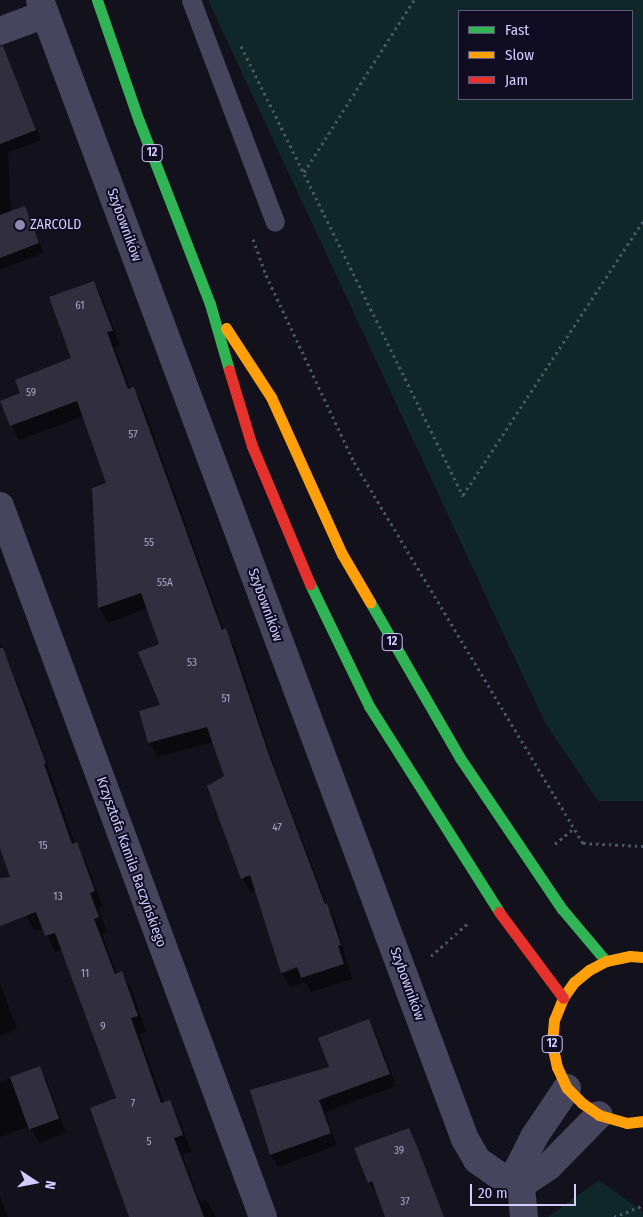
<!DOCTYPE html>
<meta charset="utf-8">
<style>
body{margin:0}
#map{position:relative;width:643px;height:1217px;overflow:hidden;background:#13111c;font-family:"Fira Sans Condensed",sans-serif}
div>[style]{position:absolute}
.green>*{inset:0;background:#102729}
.shadow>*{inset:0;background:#0007}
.building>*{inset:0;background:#312e3f;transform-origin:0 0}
.path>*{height:3px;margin-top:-1.5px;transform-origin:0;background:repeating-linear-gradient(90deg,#495868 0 2.5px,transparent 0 6.5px)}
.lane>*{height:19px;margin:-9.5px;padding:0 9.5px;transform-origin:9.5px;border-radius:9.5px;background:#46455d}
.street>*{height:28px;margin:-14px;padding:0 14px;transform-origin:14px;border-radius:14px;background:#46455d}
.fast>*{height:11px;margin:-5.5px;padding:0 5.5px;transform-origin:5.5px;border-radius:5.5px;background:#30b455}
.slow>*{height:11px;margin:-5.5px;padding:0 5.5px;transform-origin:5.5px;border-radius:5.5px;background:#ff9f0a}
.jam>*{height:11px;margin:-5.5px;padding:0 5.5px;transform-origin:5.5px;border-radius:5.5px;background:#e5322d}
.dots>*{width:14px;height:14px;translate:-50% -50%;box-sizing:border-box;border:2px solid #100c21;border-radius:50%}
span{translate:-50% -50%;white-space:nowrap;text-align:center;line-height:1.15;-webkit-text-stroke:4px #100c21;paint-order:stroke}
.number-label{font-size:11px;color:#aaa4cf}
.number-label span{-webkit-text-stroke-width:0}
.shield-label span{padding:1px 4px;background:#100c21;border:1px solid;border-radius:4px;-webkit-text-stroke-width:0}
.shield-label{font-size:12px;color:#d3ccff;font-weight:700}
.poi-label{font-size:14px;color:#d3ccff}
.left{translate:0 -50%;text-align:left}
.street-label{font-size:14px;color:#d3ccff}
.legend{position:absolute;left:458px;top:10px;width:175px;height:90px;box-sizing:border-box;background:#100c21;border:1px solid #5e597a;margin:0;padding:6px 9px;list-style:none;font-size:15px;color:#d3ccff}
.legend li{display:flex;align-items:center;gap:10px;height:25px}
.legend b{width:25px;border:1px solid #5e597a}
.north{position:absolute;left:10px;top:1157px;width:50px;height:50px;-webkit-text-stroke:4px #100c21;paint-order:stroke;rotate:101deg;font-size:14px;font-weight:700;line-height:20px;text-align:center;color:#d3ccff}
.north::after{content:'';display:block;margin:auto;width:18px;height:22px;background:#d3ccff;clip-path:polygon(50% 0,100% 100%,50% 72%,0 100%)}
.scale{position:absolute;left:470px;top:1184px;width:106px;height:22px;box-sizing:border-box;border:2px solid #d3ccff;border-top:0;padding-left:6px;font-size:15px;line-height:18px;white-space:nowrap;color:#d3ccff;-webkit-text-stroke:4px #100c21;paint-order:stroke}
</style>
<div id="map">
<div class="green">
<div style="clip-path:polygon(evenodd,208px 0,643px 0,643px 801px,598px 801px,545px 723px,208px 0,632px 11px,632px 99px,459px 99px,459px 11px,632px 11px)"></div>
<div style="clip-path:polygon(599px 1180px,642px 1211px,643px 1217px,548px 1217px)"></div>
</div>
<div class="shadow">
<div style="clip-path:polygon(18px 85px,41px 140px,8px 152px,11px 212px,24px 207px,44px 253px,0 269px,0 92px)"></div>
<div style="clip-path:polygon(evenodd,94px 282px,102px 297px,120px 346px,115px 347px,130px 389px,133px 388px,142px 403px,224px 631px,234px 645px,276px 771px,327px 905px,335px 919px,352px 979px,311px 992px,305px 982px,290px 987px,282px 972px,256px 891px,251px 893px,242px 878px,225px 777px,213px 742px,158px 757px,149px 743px,161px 706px,161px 645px,148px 608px,108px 623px,99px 608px,94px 489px,107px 484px,84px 416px,19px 440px,11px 425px,22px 394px,73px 359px,94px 282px,303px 964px,304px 966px,283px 974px,283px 971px,303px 964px)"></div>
<div style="clip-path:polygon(0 643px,27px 706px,75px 844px,85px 859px,103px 907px,98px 908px,107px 932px,102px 934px,117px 975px,122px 973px,131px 988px,146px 1032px,139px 1034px,164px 1103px,169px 1102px,178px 1117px,191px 1151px,182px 1154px,200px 1202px,206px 1200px,216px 1217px,146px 1217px,118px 1099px,62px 949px,55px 952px,44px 928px,35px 931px,26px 916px,0 826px)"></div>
<div style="clip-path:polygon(0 983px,17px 1030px,0 1036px)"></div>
<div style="clip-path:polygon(369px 1021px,376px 1033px,396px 1086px,325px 1112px,337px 1145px,278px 1167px,271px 1155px,251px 1091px,330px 1067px)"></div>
<div style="clip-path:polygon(39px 1067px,47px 1081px,66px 1133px,39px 1143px,30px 1126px,0 1137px,0 1082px)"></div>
<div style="clip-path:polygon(408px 1130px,417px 1145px,444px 1217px,386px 1217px,379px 1197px,369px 1183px,378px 1180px,369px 1181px,369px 1183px,356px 1149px)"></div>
<div style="clip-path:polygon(0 1196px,8px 1217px,0 1217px)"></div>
</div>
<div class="building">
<div style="clip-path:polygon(0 46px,3px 46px,36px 130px,0 144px)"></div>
<div style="clip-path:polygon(25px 206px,39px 243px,0 258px,0 215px)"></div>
<div style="clip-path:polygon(94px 281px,113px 331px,107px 332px,128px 389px,134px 387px,222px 630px,226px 628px,269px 755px,325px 904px,327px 903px,341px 945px,338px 946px,344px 964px,301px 978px,297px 967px,281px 973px,250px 875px,241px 879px,207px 786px,224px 776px,207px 727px,148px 743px,139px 711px,160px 705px,138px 652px,159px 644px,141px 593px,98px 608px,92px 488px,106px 483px,77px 401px,10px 426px,0 401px,20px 393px,15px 380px,71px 358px,49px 297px)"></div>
<div style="clip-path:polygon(0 648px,3px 648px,46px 763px,44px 764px,72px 844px,77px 842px,95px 891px,90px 893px,99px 917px,94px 919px,115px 974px,122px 971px,138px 1016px,131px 1018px,161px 1103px,170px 1100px,183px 1135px,174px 1138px,204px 1217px,129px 1217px,90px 1108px,116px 1098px,55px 933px,45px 936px,36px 912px,0 926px,0 878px,10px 877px,0 848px)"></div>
<div style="clip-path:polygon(369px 1019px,390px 1074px,319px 1100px,331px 1133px,270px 1155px,250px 1090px,329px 1067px,318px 1038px)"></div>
<div style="left:40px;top:1066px;width:56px;height:32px;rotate:70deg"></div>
<div style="clip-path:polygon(409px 1128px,417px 1146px,444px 1217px,385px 1217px,372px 1181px,368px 1183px,354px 1148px)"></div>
</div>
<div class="path">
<div style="left:241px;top:46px;width:502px;rotate:63.74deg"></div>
<div style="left:304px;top:172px;width:204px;rotate:-57.4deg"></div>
<div style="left:253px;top:239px;width:38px;rotate:70deg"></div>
<div style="left:266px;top:275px;width:207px;rotate:64.8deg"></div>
<div style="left:354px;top:462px;width:445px;rotate:59deg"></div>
<div style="left:583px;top:843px;width:60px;rotate:2.9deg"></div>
<div style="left:463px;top:495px;width:328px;rotate:-56.7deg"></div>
<div style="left:555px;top:844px;width:25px;rotate:-40deg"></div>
<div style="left:431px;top:956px;width:51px;rotate:-41.8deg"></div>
<div style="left:614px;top:1217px;width:31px;rotate:-22deg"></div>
</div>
<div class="lane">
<div style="left:191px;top:0;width:237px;rotate:69.3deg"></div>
</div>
<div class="street">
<div style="left:40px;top:0;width:1216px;rotate:69.54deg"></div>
<div style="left:465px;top:1139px;width:24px;rotate:60deg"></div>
<div style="left:477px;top:1160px;width:24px;rotate:35deg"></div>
<div style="left:497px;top:1174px;width:26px;rotate:25deg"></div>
<div style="left:0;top:31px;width:48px;rotate:-20.7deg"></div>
<div style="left:0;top:506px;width:758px;rotate:69.7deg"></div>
<div style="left:521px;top:1185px;width:34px;rotate:-34deg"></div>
<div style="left:549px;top:1166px;width:71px;rotate:-45.6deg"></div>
<div style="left:524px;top:1217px;width:50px;rotate:-95.7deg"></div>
<div style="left:519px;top:1167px;width:34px;rotate:-63deg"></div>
<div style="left:534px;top:1137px;width:59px;rotate:-56deg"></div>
</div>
<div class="fast">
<div style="left:97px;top:0;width:128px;rotate:70.9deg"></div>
<div style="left:139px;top:121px;width:196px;rotate:68.8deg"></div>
<div style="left:210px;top:304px;width:69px;rotate:73.9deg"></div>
<div style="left:310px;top:584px;width:136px;rotate:64.2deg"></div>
<div style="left:369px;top:706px;width:244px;rotate:57.7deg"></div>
<div style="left:370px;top:602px;width:180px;rotate:60deg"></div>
<div style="left:460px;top:758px;width:182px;rotate:56deg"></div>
<div style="left:562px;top:909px;width:68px;rotate:49.8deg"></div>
</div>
<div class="slow">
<div style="left:226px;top:328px;width:82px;rotate:56.9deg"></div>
<div style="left:271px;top:397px;width:172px;rotate:65.7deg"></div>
<div style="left:342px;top:554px;width:56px;rotate:59.7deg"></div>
<div style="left:643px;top:957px;width:13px;rotate:-176deg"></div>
<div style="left:630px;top:956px;width:25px;rotate:168deg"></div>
<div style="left:606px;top:961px;width:19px;rotate:152deg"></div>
<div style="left:589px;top:970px;width:19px;rotate:141deg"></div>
<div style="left:574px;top:982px;width:19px;rotate:125deg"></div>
<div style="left:563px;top:998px;width:24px;rotate:112deg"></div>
<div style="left:554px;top:1020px;width:24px;rotate:95deg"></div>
<div style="left:552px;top:1044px;width:24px;rotate:78deg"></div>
<div style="left:557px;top:1067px;width:23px;rotate:65deg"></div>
<div style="left:567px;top:1088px;width:21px;rotate:45deg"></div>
<div style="left:582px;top:1103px;width:21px;rotate:35deg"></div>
<div style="left:599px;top:1115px;width:29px;rotate:16deg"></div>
<div style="left:627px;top:1123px;width:16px;rotate:-7deg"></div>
</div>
<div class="jam">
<div style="left:229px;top:370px;width:79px;rotate:73.2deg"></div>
<div style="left:252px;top:446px;width:150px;rotate:67.2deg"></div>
<div style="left:499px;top:912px;width:107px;rotate:53.3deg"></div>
</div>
<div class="dots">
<div style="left:20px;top:225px;background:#908bb0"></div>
</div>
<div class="number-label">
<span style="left:80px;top:306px">61</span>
<span style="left:31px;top:393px">59</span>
<span style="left:133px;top:435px">57</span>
<span style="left:149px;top:543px">55</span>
<span style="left:165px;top:583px">55A</span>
<span style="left:192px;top:663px">53</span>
<span style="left:226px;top:699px">51</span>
<span style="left:277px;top:828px">47</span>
<span style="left:43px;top:846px">15</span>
<span style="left:58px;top:897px">13</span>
<span style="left:85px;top:974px">11</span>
<span style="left:103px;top:1027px">9</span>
<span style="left:133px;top:1104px">7</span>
<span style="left:149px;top:1142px">5</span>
<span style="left:399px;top:1151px">39</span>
<span style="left:405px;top:1202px">37</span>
</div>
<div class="shield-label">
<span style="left:152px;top:153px">12</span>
<span style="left:392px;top:642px">12</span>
<span style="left:552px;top:1044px">12</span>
</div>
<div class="poi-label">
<span class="left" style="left:30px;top:225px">ZARCOLD</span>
</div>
<div class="street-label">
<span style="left:124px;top:225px;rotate:70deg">Szybowników</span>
<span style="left:265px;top:605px;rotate:70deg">Szybowników</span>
<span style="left:131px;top:862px;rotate:70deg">Krzysztofa Kamila Baczyńskiego</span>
<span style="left:407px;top:984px;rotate:70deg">Szybowników</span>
</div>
<ul class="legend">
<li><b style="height:6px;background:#30b455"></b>Fast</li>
<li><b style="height:6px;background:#ff9f0a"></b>Slow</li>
<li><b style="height:6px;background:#e5322d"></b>Jam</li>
</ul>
<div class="north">N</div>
<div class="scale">20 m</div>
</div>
